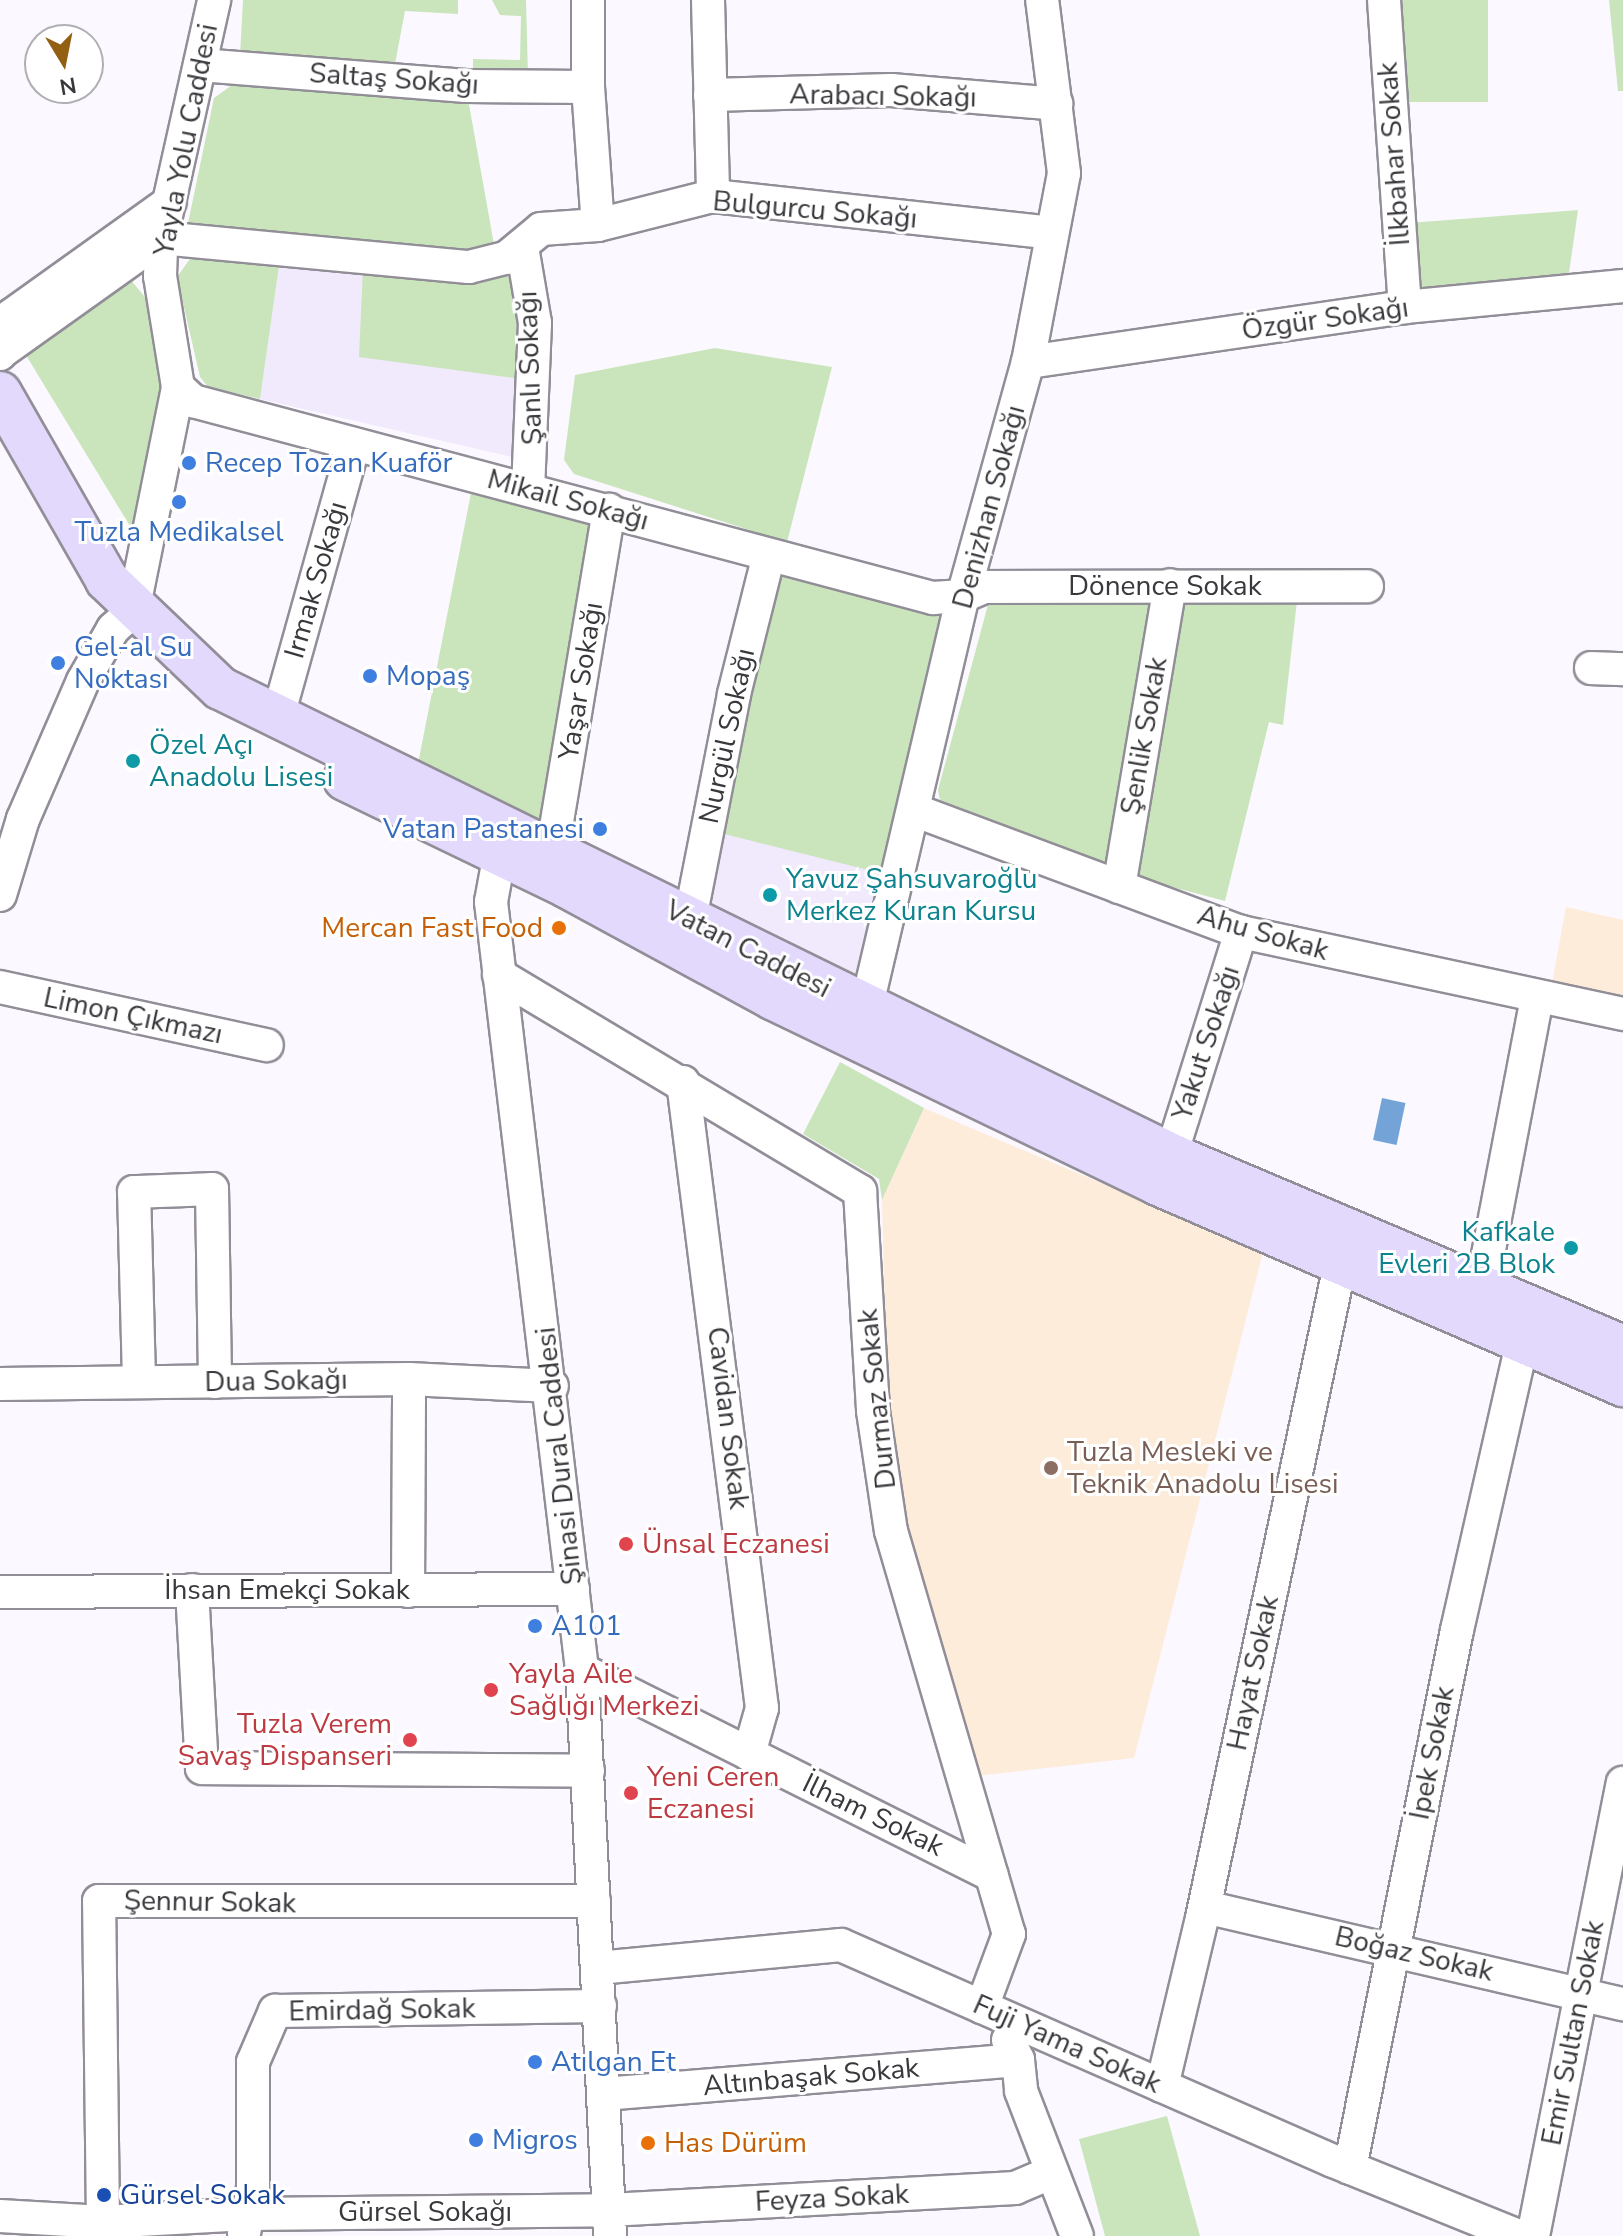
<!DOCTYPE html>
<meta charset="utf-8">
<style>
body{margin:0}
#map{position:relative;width:1623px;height:2236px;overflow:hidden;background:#fbf8ff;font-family:"Nunito Sans",sans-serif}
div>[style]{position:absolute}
.built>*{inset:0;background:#f0eafc}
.education>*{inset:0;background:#feecdb}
.green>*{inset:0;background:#cae5bc;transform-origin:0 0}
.water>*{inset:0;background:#74a4d7;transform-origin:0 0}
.roads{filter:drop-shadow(2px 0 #928e98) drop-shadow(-2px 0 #928e98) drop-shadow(0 2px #928e98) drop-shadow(0 -2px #928e98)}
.minor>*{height:32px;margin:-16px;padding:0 16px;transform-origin:16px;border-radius:16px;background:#fff}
.major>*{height:42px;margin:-21px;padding:0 21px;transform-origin:21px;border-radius:21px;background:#e2d9fd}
.dots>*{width:22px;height:22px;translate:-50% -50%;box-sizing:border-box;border:4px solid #fff;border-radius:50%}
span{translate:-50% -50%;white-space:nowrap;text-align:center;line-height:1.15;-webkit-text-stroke:6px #fff;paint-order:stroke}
.street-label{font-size:28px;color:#39383c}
.shop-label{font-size:28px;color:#366cbe}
.left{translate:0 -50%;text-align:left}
.right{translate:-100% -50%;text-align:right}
.culture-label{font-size:28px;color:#0d838f}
.food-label{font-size:28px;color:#c56008}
.education-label{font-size:28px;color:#785e54}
.health-label{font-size:28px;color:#be3a42}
.transit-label{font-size:28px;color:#164399}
.north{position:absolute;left:24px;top:24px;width:80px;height:80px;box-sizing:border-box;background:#fff;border:2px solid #b0afb1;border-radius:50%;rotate:170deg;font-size:22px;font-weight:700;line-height:32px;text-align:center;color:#39383c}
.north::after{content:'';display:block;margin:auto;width:28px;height:36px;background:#936013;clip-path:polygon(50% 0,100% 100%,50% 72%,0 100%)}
</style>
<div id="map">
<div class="built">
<div style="clip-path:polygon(280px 259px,363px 268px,521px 379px,516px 458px,260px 399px)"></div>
<div style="clip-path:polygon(718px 832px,897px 843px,859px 988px,710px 916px,706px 902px)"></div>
</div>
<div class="education">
<div style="clip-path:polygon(1566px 907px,1623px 920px,1623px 997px,1552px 983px)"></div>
<div style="clip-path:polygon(924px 1108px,1263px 1252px,1134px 1758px,977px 1776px,898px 1523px,888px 1412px,882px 1200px)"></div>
</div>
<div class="green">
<div style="clip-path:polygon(243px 0,458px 0,458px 14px,405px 11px,394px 69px,240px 55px)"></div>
<div style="clip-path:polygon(492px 0,526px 0,528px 76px,473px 73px,473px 59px,520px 60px,521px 16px,500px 15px)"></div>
<div style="left:1390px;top:0;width:98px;height:102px"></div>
<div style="clip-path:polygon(1609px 0,1623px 0,1623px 91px,1618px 91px)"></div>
<div style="clip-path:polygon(239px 80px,468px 99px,495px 250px,464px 254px,187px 228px,214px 98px)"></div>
<div style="clip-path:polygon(1578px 210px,1569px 273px,1416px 290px,1409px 223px)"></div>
<div style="clip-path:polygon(192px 256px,280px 259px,260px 399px,208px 387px,200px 377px,177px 277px)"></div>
<div style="clip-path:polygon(363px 268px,470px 278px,515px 276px,524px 331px,521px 379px,359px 357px)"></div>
<div style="clip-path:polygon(130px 279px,149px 302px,163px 383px,133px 531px,24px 352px)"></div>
<div style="clip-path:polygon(715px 348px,832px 367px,787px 542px,574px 474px,564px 460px,575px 375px)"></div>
<div style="clip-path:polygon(471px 493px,594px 526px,542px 829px,417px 769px)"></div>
<div style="left:781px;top:573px;width:173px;height:267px;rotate:14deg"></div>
<div style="clip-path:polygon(989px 601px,1153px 601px,1114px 858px,1104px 862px,940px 800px,938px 790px)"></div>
<div style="clip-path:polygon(1297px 601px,1283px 725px,1269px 722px,1225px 901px,1138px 878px,1185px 602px)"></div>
<div style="clip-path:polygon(840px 1062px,924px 1108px,882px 1200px,879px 1179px,803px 1134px)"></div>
<div style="clip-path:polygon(1167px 2116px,1200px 2236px,1105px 2236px,1079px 2139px)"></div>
</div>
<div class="water">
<div style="left:1382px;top:1098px;width:24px;height:43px;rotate:12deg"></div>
</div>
<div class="roads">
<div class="minor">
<div style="left:588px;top:0;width:87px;rotate:90deg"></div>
<div style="left:588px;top:87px;width:138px;rotate:85.9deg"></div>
<div style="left:708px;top:0;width:196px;rotate:88.5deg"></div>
<div style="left:1384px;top:0;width:308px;rotate:86.1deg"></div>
<div style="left:200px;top:65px;width:267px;rotate:4.5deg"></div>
<div style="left:466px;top:86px;width:122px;rotate:0.5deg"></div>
<div style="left:710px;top:95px;width:181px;rotate:-1.6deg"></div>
<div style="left:891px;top:90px;width:166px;rotate:4.8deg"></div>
<div style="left:522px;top:247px;width:77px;rotate:80.3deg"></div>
<div style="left:535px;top:323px;width:166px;rotate:92.4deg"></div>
<div style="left:0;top:353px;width:198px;rotate:-35.5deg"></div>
<div style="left:161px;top:238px;width:309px;rotate:5.4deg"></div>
<div style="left:469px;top:267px;width:38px;rotate:-14deg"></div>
<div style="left:506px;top:258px;width:45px;rotate:-39.6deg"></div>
<div style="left:541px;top:229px;width:57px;rotate:-4deg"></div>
<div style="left:598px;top:225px;width:119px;rotate:-14.2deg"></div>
<div style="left:713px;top:196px;width:341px;rotate:6.2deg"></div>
<div style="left:0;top:354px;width:41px;rotate:-72.9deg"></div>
<div style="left:12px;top:315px;width:194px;rotate:-35.6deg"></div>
<div style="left:1028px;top:362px;width:381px;rotate:-8.3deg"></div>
<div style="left:1405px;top:307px;width:219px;rotate:-5.5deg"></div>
<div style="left:178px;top:387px;width:21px;rotate:43deg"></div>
<div style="left:193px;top:401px;width:766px;rotate:14.91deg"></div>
<div style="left:933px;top:598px;width:30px;rotate:-4deg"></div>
<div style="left:963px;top:596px;width:23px;rotate:-23deg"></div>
<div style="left:984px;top:587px;width:383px;rotate:-0.1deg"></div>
<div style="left:1591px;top:668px;width:32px;rotate:2deg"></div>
<div style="left:278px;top:716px;width:282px;rotate:-74.4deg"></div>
<div style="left:914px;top:810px;width:349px;rotate:20.5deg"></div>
<div style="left:1241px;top:932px;width:391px;rotate:12.1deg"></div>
<div style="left:504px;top:831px;width:72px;rotate:100.4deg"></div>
<div style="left:491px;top:902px;width:773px;rotate:83.24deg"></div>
<div style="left:582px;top:1670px;width:567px;rotate:87.17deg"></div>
<div style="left:552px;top:851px;width:346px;rotate:-80.5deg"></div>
<div style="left:1119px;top:887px;width:306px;rotate:-80.4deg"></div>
<div style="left:0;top:895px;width:79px;rotate:-73.2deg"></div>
<div style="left:23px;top:819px;width:150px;rotate:-66.5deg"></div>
<div style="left:83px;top:681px;width:60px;rotate:-60deg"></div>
<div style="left:113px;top:629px;width:27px;rotate:-42deg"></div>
<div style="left:133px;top:611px;width:228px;rotate:-78.6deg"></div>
<div style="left:178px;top:387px;width:112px;rotate:-99.2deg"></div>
<div style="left:160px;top:276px;width:38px;rotate:-88deg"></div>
<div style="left:161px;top:238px;width:244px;rotate:-77.4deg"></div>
<div style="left:690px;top:919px;width:229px;rotate:-78.9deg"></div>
<div style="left:734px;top:694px;width:143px;rotate:-75.9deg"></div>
<div style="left:499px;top:975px;width:421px;rotate:30.9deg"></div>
<div style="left:860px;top:1191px;width:220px;rotate:86.6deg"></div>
<div style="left:873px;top:1411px;width:121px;rotate:81.5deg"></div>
<div style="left:891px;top:1531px;width:420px;rotate:73.7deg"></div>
<div style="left:1009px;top:1934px;width:78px;rotate:110.3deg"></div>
<div style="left:0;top:987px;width:273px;rotate:12.3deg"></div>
<div style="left:866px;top:1009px;width:424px;rotate:-76.8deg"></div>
<div style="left:963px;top:596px;width:243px;rotate:-74.5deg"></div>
<div style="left:1028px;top:362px;width:192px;rotate:-79.2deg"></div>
<div style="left:1064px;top:173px;width:174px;rotate:-97.2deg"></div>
<div style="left:683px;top:1082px;width:631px;rotate:82.81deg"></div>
<div style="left:762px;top:1708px;width:48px;rotate:105.8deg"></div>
<div style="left:1171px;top:1155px;width:234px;rotate:-72.6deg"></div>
<div style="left:1482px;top:1286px;width:292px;rotate:-79.2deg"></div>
<div style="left:139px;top:1380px;width:188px;rotate:-91.5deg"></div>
<div style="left:134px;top:1192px;width:78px;rotate:-2.2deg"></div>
<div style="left:212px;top:1189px;width:193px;rotate:89.1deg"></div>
<div style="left:0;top:1384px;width:409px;rotate:-0.7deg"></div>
<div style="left:409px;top:1379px;width:143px;rotate:2.8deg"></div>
<div style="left:192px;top:1590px;width:178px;rotate:86.8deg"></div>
<div style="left:202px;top:1768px;width:386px;rotate:0.4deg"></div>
<div style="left:408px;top:1591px;width:212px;rotate:-89.7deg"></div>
<div style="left:0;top:1592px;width:573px;rotate:-0.3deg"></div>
<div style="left:582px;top:1670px;width:458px;rotate:26.6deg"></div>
<div style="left:1205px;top:1907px;width:429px;rotate:13.1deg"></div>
<div style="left:598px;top:1968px;width:244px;rotate:-5.4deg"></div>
<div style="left:841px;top:1945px;width:537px;rotate:23.7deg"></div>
<div style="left:1333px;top:2161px;width:201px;rotate:22deg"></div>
<div style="left:1008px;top:2040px;width:22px;rotate:63deg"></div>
<div style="left:1018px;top:2060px;width:31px;rotate:84deg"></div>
<div style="left:1021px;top:2091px;width:155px;rotate:68.9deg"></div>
<div style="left:1162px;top:2086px;width:173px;rotate:-76.6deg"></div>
<div style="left:1202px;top:1918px;width:673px;rotate:-78.07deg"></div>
<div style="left:604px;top:2094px;width:415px;rotate:-4.7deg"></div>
<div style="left:1350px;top:2168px;width:549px;rotate:-78.75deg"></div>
<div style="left:1457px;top:1630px;width:297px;rotate:-77.2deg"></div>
<div style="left:0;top:2216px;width:103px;rotate:3.3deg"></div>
<div style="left:103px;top:2222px;width:144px;rotate:-3.2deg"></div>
<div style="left:247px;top:2214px;width:362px;rotate:-0.6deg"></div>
<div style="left:609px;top:2210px;width:407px;rotate:-3.1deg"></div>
<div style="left:1015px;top:2188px;width:39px;rotate:-23deg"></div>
<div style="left:103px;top:2222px;width:321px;rotate:-90.7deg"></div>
<div style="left:99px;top:1901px;width:495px"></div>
<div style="left:244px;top:2233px;width:46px;rotate:-78.7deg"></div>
<div style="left:253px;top:2188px;width:126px;rotate:-90deg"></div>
<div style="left:253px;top:2062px;width:56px;rotate:-66.7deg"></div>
<div style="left:275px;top:2011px;width:325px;rotate:-0.9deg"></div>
<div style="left:1533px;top:2236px;width:462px;rotate:-78.8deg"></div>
</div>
<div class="major">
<div style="left:0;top:393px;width:215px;rotate:60.2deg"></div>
<div style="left:107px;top:580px;width:156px;rotate:43.7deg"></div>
<div style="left:220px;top:688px;width:1059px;rotate:26.15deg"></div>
<div style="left:1171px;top:1155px;width:491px;rotate:23deg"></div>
<div style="left:345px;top:779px;width:246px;rotate:25.8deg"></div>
<div style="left:566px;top:886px;width:237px;rotate:28.5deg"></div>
<div style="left:774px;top:999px;width:426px;rotate:25.7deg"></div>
<div style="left:1158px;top:1184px;width:507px;rotate:23.38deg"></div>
</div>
</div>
<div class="dots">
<div style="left:189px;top:463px;background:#3f7fe0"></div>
<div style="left:179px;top:502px;background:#3f7fe0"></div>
<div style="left:58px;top:663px;background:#3f7fe0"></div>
<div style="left:370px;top:676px;background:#3f7fe0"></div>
<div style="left:133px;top:761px;background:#0f9aa8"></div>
<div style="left:600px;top:829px;background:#3f7fe0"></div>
<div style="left:770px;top:895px;background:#0f9aa8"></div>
<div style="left:559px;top:928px;background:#e8710a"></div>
<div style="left:1571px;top:1248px;background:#0f9aa8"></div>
<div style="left:1051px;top:1468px;background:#8d6e63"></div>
<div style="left:626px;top:1544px;background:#e0444e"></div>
<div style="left:535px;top:1626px;background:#3f7fe0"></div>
<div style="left:491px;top:1690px;background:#e0444e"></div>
<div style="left:410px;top:1740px;background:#e0444e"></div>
<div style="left:631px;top:1793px;background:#e0444e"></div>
<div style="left:535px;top:2062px;background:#3f7fe0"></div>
<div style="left:476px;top:2140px;background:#3f7fe0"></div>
<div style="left:648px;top:2143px;background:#e8710a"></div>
<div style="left:104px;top:2195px;background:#1a4fb4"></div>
</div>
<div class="street-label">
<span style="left:394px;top:79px;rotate:4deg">Saltaş Sokağı</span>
<span style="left:883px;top:96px;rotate:1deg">Arabacı Sokağı</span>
<span style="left:186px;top:140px;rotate:-79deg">Yayla Yolu Caddesi</span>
<span style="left:1394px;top:154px;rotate:-94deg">İlkbahar Sokak</span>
<span style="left:815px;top:210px;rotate:5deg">Bulgurcu Sokağı</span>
<span style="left:1325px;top:319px;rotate:-8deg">Özgür Sokağı</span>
<span style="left:530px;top:368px;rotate:-92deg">Şanlı Sokağı</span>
<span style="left:568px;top:500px;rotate:15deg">Mikail Sokağı</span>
<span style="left:989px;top:507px;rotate:-75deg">Denizhan Sokağı</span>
<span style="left:316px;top:580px;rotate:-74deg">Irmak Sokağı</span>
<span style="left:1165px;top:586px">Dönence Sokak</span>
<span style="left:581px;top:681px;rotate:-81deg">Yaşar Sokağı</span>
<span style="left:727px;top:736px;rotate:-78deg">Nurgül Sokağı</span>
<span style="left:1144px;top:736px;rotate:-80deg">Şenlik Sokak</span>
<span style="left:1263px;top:933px;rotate:16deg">Ahu Sokak</span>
<span style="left:748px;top:949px;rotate:27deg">Vatan Caddesi</span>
<span style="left:133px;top:1016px;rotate:12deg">Limon Çıkmazı</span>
<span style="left:1206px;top:1043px;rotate:-72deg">Yakut Sokağı</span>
<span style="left:276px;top:1381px;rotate:-1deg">Dua Sokağı</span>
<span style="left:877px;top:1399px;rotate:-96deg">Durmaz Sokak</span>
<span style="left:728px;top:1418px;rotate:83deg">Cavidan Sokak</span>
<span style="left:559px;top:1456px;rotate:-96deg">Şinasi Dural Caddesi</span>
<span style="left:287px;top:1590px">İhsan Emekçi Sokak</span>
<span style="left:1253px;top:1673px;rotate:-78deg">Hayat Sokak</span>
<span style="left:1432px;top:1753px;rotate:-79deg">İpek Sokak</span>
<span style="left:873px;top:1815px;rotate:26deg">İlham Sokak</span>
<span style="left:210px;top:1902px;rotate:1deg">Şennur Sokak</span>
<span style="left:1414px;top:1954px;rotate:13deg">Boğaz Sokak</span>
<span style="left:382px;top:2010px;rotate:-1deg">Emirdağ Sokak</span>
<span style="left:1573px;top:2033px;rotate:-79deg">Emir Sultan Sokak</span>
<span style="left:1067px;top:2044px;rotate:24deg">Fuji Yama Sokak</span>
<span style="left:811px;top:2077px;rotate:-5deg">Altınbaşak Sokak</span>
<span style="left:832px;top:2198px;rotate:-3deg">Feyza Sokak</span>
<span style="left:425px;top:2212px">Gürsel Sokağı</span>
</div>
<div class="shop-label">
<span class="left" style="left:205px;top:463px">Recep Tozan Kuaför</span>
<span style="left:179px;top:532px">Tuzla Medikalsel</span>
<span class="left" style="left:74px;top:663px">Gel-al Su<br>Noktası</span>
<span class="left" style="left:386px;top:676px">Mopaş</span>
<span class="right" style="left:584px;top:829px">Vatan Pastanesi</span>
<span class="left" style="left:551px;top:1626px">A101</span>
<span class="left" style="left:551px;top:2062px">Atılgan Et</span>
<span class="left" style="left:492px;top:2140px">Migros</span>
</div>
<div class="culture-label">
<span class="left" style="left:149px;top:761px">Özel Açı<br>Anadolu Lisesi</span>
<span class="left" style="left:786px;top:895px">Yavuz Şahsuvaroğlu<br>Merkez Kuran Kursu</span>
<span class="right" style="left:1555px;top:1248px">Kafkale<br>Evleri 2B Blok</span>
</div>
<div class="food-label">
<span class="right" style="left:543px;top:928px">Mercan Fast Food</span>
<span class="left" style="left:664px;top:2143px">Has Dürüm</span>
</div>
<div class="education-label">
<span class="left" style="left:1067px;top:1468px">Tuzla Mesleki ve<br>Teknik Anadolu Lisesi</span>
</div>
<div class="health-label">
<span class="left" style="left:642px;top:1544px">Ünsal Eczanesi</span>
<span class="left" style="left:509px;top:1690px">Yayla Aile<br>Sağlığı Merkezi</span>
<span class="right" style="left:392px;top:1740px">Tuzla Verem<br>Savaş Dispanseri</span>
<span class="left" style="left:647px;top:1793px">Yeni Ceren<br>Eczanesi</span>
</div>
<div class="transit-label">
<span class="left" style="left:120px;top:2195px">Gürsel Sokak</span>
</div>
<div class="north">N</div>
</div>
